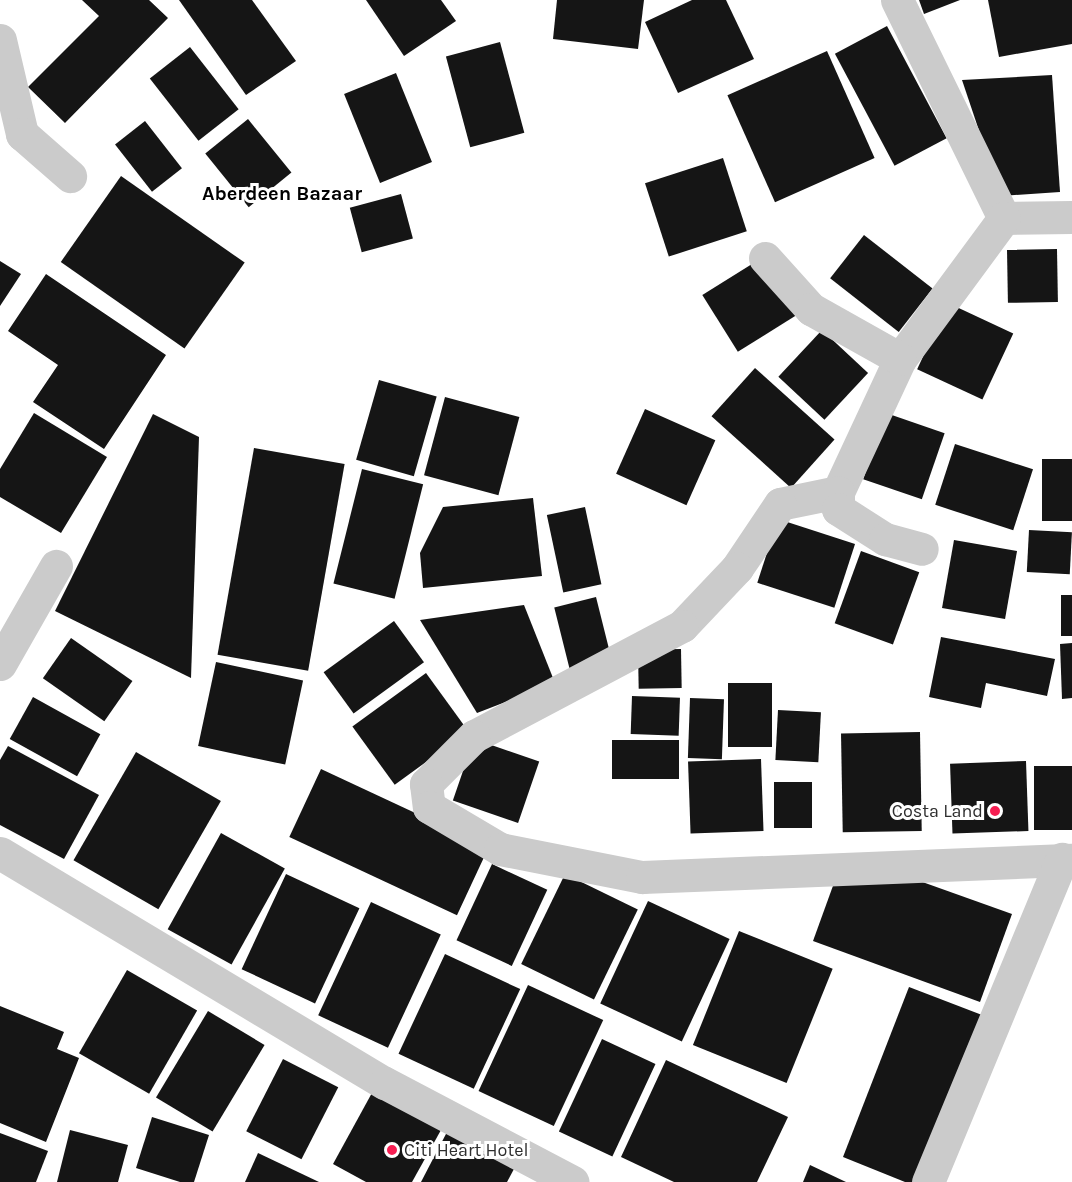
<!DOCTYPE html>
<style>
body{margin:0}
#map{position:relative;width:1072px;height:1182px;overflow:hidden;background:#fff;font-family:Karla,sans-serif}
div>[style]{position:absolute}
.building>*{inset:0;background:#151515;transform-origin:0 0}
.minor>*{height:33px;margin:-16.5px;padding:0 16.5px;transform-origin:16.5px;border-radius:16.5px;background:#cbcbcb}
.dots>*{width:16px;height:16px;translate:-50% -50%;box-sizing:border-box;border:3px solid #fff;border-radius:50%}
span{translate:-50% -50%;white-space:nowrap;text-align:center;line-height:1.15;-webkit-text-stroke:6px #fff;paint-order:stroke}
.poi-label{font-size:18px;color:#2e2e2e}
.right{translate:-100% -50%;text-align:right}
.left{translate:0 -50%;text-align:left}
.neighbourhood-label{font-size:20px;color:#000;font-weight:700}
</style>
<div id="map">
<div class="building">
<div style="clip-path:polygon(82px 0,149px 0,168px 18px,65px 123px,28px 87px,99px 16px)"></div>
<div style="clip-path:polygon(179px 0,252px 0,296px 61px,246px 95px)"></div>
<div style="clip-path:polygon(366px 0,441px 0,456px 21px,404px 56px)"></div>
<div style="clip-path:polygon(557px 0,644px 0,638px 49px,553px 39px)"></div>
<div style="clip-path:polygon(692px 0,726px 0,754px 59px,678px 93px,645px 22px)"></div>
<div style="clip-path:polygon(919px 0,960px 0,924px 14px)"></div>
<div style="clip-path:polygon(988px 0,1072px 0,1072px 44px,999px 57px)"></div>
<div style="left:887px;top:26px;width:127px;height:59px;rotate:62deg"></div>
<div style="left:500px;top:42px;width:94px;height:56px;rotate:75deg"></div>
<div style="left:190px;top:47px;width:79px;height:51px;rotate:52deg"></div>
<div style="left:827px;top:51px;width:117px;height:109px;rotate:66deg"></div>
<div style="left:396px;top:73px;width:96px;height:56px;rotate:68deg"></div>
<div style="clip-path:polygon(1052px 75px,1060px 192px,1001px 196px,962px 80px)"></div>
<div style="left:248px;top:119px;width:69px;height:55px;rotate:51deg"></div>
<div style="left:145px;top:121px;width:60px;height:38px;rotate:52deg"></div>
<div style="left:723px;top:158px;width:77px;height:82px;rotate:72deg"></div>
<div style="left:121px;top:176px;width:151px;height:105px;rotate:35deg"></div>
<div style="left:401px;top:194px;width:46px;height:53px;rotate:75deg"></div>
<div style="left:864px;top:235px;width:87px;height:55px;rotate:38deg"></div>
<div style="left:1057px;top:249px;width:53px;height:50px;rotate:89deg"></div>
<div style="left:760px;top:259px;width:67px;height:68px;rotate:58deg"></div>
<div style="clip-path:polygon(0 261px,21px 274px,0 306px)"></div>
<div style="clip-path:polygon(46px 274px,166px 355px,104px 449px,33px 402px,58px 365px,8px 331px)"></div>
<div style="left:948px;top:303px;width:72px;height:73px;rotate:25deg"></div>
<div style="left:822px;top:330px;width:63px;height:64px;rotate:43deg"></div>
<div style="left:755px;top:368px;width:107px;height:65px;rotate:42deg"></div>
<div style="left:379px;top:380px;width:60px;height:83px;rotate:16deg"></div>
<div style="left:445px;top:397px;width:77px;height:81px;rotate:15deg"></div>
<div style="left:645px;top:409px;width:77px;height:71px;rotate:24deg"></div>
<div style="clip-path:polygon(34px 413px,107px 457px,61px 533px,0 497px,0 469px)"></div>
<div style="left:886px;top:413px;width:62px;height:70px;rotate:19deg"></div>
<div style="clip-path:polygon(153px 414px,199px 437px,191px 678px,55px 611px)"></div>
<div style="left:955px;top:444px;width:82px;height:64px;rotate:18deg"></div>
<div style="left:254px;top:448px;width:92px;height:210px;rotate:10deg"></div>
<div style="left:1042px;top:459px;width:30px;height:62px"></div>
<div style="left:362px;top:469px;width:63px;height:118px;rotate:14deg"></div>
<div style="clip-path:polygon(533px 498px,542px 576px,423px 588px,420px 553px,443px 507px)"></div>
<div style="left:585px;top:507px;width:79px;height:39px;rotate:78deg"></div>
<div style="left:778px;top:519px;width:81px;height:67px;rotate:18deg"></div>
<div style="left:1029px;top:530px;width:43px;height:42px;rotate:3deg"></div>
<div style="left:954px;top:540px;width:64px;height:69px;rotate:10deg"></div>
<div style="left:861px;top:551px;width:62px;height:77px;rotate:20deg"></div>
<div style="left:1061px;top:595px;width:11px;height:41px"></div>
<div style="left:596px;top:597px;width:64px;height:43px;rotate:76deg"></div>
<div style="clip-path:polygon(524px 605px,555px 683px,477px 713px,420px 620px)"></div>
<div style="left:394px;top:621px;width:51px;height:87px;rotate:54deg"></div>
<div style="clip-path:polygon(941px 637px,1055px 659px,1047px 696px,986px 683px,981px 708px,929px 697px)"></div>
<div style="left:71px;top:638px;width:75px;height:49px;rotate:35deg"></div>
<div style="clip-path:polygon(1072px 643px,1072px 698px,1062px 699px,1060px 644px)"></div>
<div style="left:681px;top:649px;width:39px;height:43px;rotate:89deg"></div>
<div style="left:216px;top:662px;width:89px;height:86px;rotate:12deg"></div>
<div style="left:426px;top:673px;width:72px;height:91px;rotate:54deg"></div>
<div style="left:728px;top:683px;width:44px;height:64px"></div>
<div style="left:632px;top:696px;width:48px;height:38px;rotate:2deg"></div>
<div style="left:33px;top:697px;width:77px;height:48px;rotate:29deg"></div>
<div style="left:690px;top:698px;width:34px;height:60px;rotate:2deg"></div>
<div style="left:778px;top:710px;width:43px;height:50px;rotate:3deg"></div>
<div style="left:920px;top:732px;width:99px;height:79px;rotate:89deg"></div>
<div style="left:474px;top:739px;width:69px;height:65px;rotate:19deg"></div>
<div style="left:679px;top:740px;width:39px;height:67px;rotate:90deg"></div>
<div style="clip-path:polygon(8px 746px,99px 795px,64px 859px,0 825px,0 760px)"></div>
<div style="left:136px;top:752px;width:98px;height:125px;rotate:30deg"></div>
<div style="left:761px;top:759px;width:72px;height:73px;rotate:88deg"></div>
<div style="left:1026px;top:761px;width:70px;height:76px;rotate:88deg"></div>
<div style="left:1072px;top:766px;width:64px;height:38px;rotate:90deg"></div>
<div style="left:321px;top:769px;width:185px;height:75px;rotate:25deg"></div>
<div style="left:774px;top:782px;width:38px;height:46px"></div>
<div style="left:221px;top:833px;width:73px;height:110px;rotate:29deg"></div>
<div style="left:492px;top:864px;width:61px;height:84px;rotate:25deg"></div>
<div style="left:286px;top:874px;width:81px;height:105px;rotate:25deg"></div>
<div style="left:565px;top:874px;width:81px;height:100px;rotate:26deg"></div>
<div style="clip-path:polygon(914px 879px,1012px 914px,980px 1002px,813px 941px,834px 883px)"></div>
<div style="left:648px;top:901px;width:90px;height:113px;rotate:25deg"></div>
<div style="left:371px;top:902px;width:77px;height:125px;rotate:25deg"></div>
<div style="left:739px;top:931px;width:101px;height:123px;rotate:22deg"></div>
<div style="left:445px;top:954px;width:83px;height:110px;rotate:25deg"></div>
<div style="left:127px;top:970px;width:81px;height:96px;rotate:30deg"></div>
<div style="left:528px;top:985px;width:83px;height:117px;rotate:25deg"></div>
<div style="clip-path:polygon(909px 987px,982px 1015px,917px 1182px,905px 1182px,843px 1157px)"></div>
<div style="clip-path:polygon(0 1006px,64px 1032px,57px 1049px,79px 1058px,46px 1142px,0 1123px)"></div>
<div style="left:208px;top:1011px;width:66px;height:101px;rotate:31deg"></div>
<div style="left:602px;top:1039px;width:59px;height:102px;rotate:25deg"></div>
<div style="left:283px;top:1059px;width:62px;height:81px;rotate:27deg"></div>
<div style="clip-path:polygon(666px 1060px,788px 1117px,757px 1182px,674px 1182px,621px 1157px)"></div>
<div style="clip-path:polygon(373px 1091px,441px 1130px,412px 1182px,366px 1182px,333px 1164px)"></div>
<div style="clip-path:polygon(152px 1117px,209px 1135px,194px 1182px,180px 1182px,136px 1168px)"></div>
<div style="clip-path:polygon(70px 1130px,128px 1145px,118px 1182px,57px 1182px)"></div>
<div style="clip-path:polygon(447px 1132px,515px 1167px,507px 1182px,421px 1182px)"></div>
<div style="clip-path:polygon(0 1133px,48px 1151px,36px 1182px,0 1182px)"></div>
<div style="clip-path:polygon(258px 1153px,319px 1182px,245px 1182px)"></div>
<div style="clip-path:polygon(810px 1165px,846px 1182px,803px 1182px)"></div>
</div>
<div class="minor">
<div style="left:897px;top:0;width:243px;rotate:63.9deg"></div>
<div style="left:1004px;top:218px;width:68px;rotate:-0.8deg"></div>
<div style="left:0;top:40px;width:97px;rotate:76.8deg"></div>
<div style="left:22px;top:134px;width:64px;rotate:41.2deg"></div>
<div style="left:1004px;top:218px;width:175px;rotate:126.4deg"></div>
<div style="left:900px;top:359px;width:147px;rotate:115deg"></div>
<div style="left:838px;top:492px;width:59px;rotate:168.3deg"></div>
<div style="left:780px;top:504px;width:77px;rotate:123.9deg"></div>
<div style="left:737px;top:568px;width:80px;rotate:133.5deg"></div>
<div style="left:682px;top:626px;width:235px;rotate:152.1deg"></div>
<div style="left:474px;top:736px;width:68px;rotate:135deg"></div>
<div style="left:426px;top:784px;width:23px;rotate:83deg"></div>
<div style="left:429px;top:807px;width:82px;rotate:30.6deg"></div>
<div style="left:500px;top:849px;width:145px;rotate:11.2deg"></div>
<div style="left:642px;top:877px;width:430px;rotate:-2.3deg"></div>
<div style="left:765px;top:258px;width:69px;rotate:48deg"></div>
<div style="left:811px;top:309px;width:102px;rotate:29.3deg"></div>
<div style="left:838px;top:492px;width:17px;rotate:90deg"></div>
<div style="left:838px;top:509px;width:56px;rotate:32.6deg"></div>
<div style="left:885px;top:539px;width:38px;rotate:15deg"></div>
<div style="left:0;top:664px;width:113px;rotate:-60.3deg"></div>
<div style="left:0;top:853px;width:448px;rotate:30.9deg"></div>
<div style="left:385px;top:1083px;width:212px;rotate:27.8deg"></div>
<div style="left:928px;top:1182px;width:350px;rotate:-67.5deg"></div>
</div>
<div class="dots">
<div style="left:995px;top:811px;background:#f61e52"></div>
<div style="left:392px;top:1150px;background:#f61e52"></div>
</div>
<div class="poi-label">
<span class="right" style="left:983px;top:811px">Costa Land</span>
<span class="left" style="left:404px;top:1150px">Citi Heart Hotel</span>
</div>
<div class="neighbourhood-label">
<span style="left:282px;top:193px">Aberdeen Bazaar</span>
</div>
</div>
